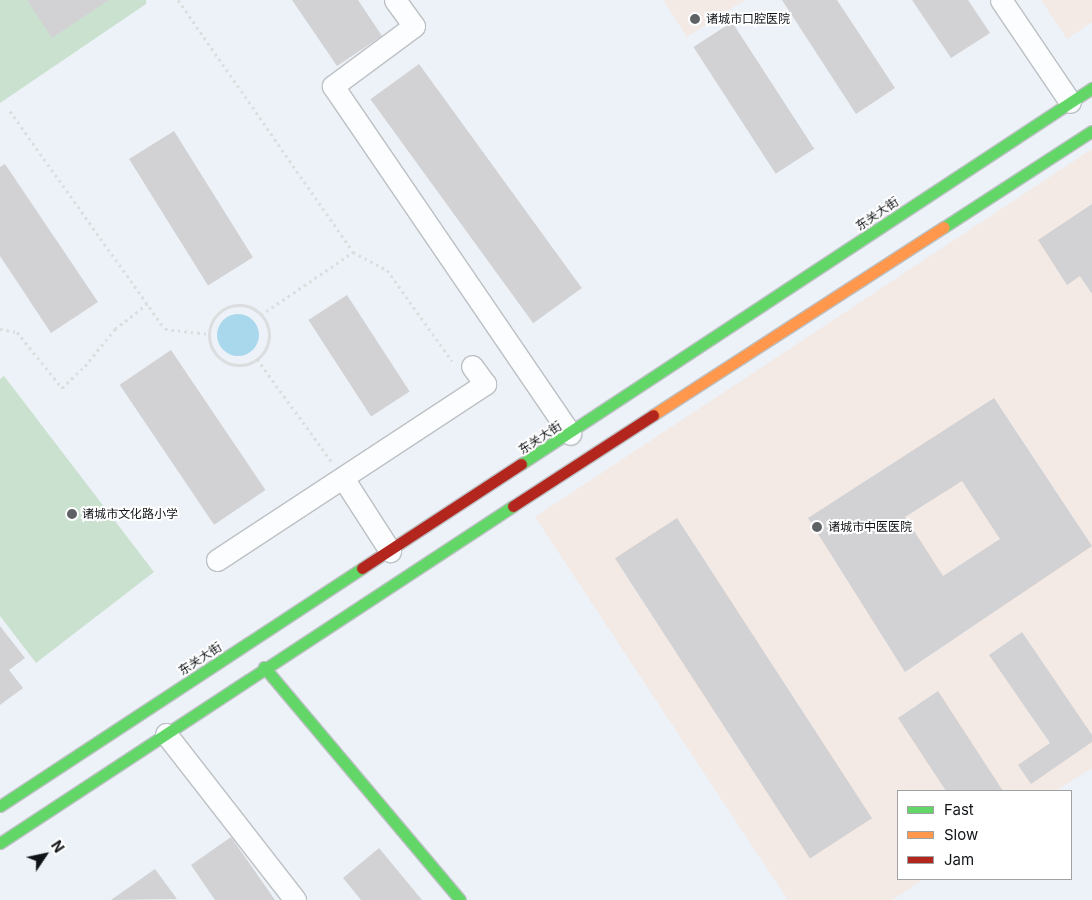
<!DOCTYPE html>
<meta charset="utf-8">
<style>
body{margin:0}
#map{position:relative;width:1092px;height:900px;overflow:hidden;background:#ecf2f7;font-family:Inter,"Noto Sans SC",sans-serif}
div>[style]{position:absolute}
.medical>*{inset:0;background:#f3e9e5}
.green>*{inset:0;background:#cbe1d0}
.water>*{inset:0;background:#a9d8ed}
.round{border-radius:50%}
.building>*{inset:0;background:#d2d2d4;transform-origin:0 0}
.path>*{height:3px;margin-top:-1.5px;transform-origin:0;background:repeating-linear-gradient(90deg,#dbddde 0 2.5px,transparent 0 6.5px)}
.path>.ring{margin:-1.5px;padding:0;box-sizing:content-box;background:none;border:3px solid #dbddde;border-radius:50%}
.roads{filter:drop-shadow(1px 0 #bcc0c4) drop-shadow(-1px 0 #bcc0c4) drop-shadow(0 1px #bcc0c4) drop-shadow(0 -1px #bcc0c4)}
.street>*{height:21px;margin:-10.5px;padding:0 10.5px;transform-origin:10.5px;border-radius:10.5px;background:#fcfdfe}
.fast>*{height:11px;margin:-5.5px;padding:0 5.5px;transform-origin:5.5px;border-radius:5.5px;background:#63d668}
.slow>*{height:11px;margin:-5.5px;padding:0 5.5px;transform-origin:5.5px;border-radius:5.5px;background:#ff974d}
.jam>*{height:11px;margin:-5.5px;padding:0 5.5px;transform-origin:5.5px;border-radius:5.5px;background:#b3261e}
.dots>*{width:14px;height:14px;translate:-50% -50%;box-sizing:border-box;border:2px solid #fff;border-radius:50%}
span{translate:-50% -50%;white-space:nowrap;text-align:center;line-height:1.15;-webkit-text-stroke:4px #fff;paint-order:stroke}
.poi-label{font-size:12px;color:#111417}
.left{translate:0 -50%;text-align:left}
.street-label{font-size:12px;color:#111417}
.legend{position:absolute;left:897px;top:790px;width:175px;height:90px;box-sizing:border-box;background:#fff;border:1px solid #a0a1a2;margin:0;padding:6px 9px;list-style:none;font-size:15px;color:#111417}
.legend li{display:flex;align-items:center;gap:10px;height:25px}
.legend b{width:25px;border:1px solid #a0a1a2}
.north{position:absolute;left:20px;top:830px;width:50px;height:50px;-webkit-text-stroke:4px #fff;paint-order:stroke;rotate:56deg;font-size:14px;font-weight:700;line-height:20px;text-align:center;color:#111417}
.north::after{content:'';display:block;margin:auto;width:18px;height:22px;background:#111417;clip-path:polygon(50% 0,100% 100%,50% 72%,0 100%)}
</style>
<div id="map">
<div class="medical">
<div style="clip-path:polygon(663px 0,745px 0,687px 37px)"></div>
<div style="clip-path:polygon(1041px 0,1092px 0,1092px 22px,1067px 39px)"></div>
<div style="clip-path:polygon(1092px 149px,1092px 768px,1056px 791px,898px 791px,898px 879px,924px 879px,892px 900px,788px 900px,535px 517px)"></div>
</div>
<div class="green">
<div style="clip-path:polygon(0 0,146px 0,146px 4px,0 103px)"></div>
<div style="clip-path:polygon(4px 376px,154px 572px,36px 663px,0 616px,0 379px)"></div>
</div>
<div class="water">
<div class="round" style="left:217px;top:314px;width:42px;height:42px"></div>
</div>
<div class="building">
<div style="clip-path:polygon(27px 0,109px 0,52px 38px)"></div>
<div style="clip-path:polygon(292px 0,358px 0,382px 36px,337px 66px)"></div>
<div style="clip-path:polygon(782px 0,837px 0,895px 88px,856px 114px)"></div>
<div style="clip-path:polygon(912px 0,968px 0,990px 33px,951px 58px)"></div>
<div style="left:732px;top:22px;width:151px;height:46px;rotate:57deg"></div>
<div style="left:419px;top:64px;width:277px;height:60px;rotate:54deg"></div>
<div style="left:174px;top:131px;width:149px;height:53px;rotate:58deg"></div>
<div style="clip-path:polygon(5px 164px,98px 302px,51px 333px,0 256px,0 167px)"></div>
<div style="clip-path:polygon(1092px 204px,1092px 294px,1080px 276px,1067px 285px,1038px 240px)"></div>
<div style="left:347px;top:295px;width:115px;height:46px;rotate:57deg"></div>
<div style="left:171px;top:350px;width:169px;height:62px;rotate:56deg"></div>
<div style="clip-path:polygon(evenodd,994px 398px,1092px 546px,905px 672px,808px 518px,994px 398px,962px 481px,1000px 539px,943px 576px,905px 517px,962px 481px)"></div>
<div style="left:677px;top:518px;width:358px;height:74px;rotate:57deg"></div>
<div style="clip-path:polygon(0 626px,25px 658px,9px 670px,23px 688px,0 705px)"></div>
<div style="clip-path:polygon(1022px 632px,1092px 735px,1092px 742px,1031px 784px,1018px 765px,1050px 743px,989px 655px)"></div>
<div style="clip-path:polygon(938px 691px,1003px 791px,946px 791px,898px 718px)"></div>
<div style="clip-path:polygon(231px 837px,275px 900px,215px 900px,191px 865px)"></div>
<div style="clip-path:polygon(379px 848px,422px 900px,361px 900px,343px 878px)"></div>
<div style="clip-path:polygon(155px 869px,177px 899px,111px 900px)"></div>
</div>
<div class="path">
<div style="left:178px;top:0;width:307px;rotate:55.2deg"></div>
<div style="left:10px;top:111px;width:267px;rotate:54.6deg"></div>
<div style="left:165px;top:329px;width:44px;rotate:6.5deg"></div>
<div class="ring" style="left:209px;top:305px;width:57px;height:57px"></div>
<div style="left:261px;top:315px;width:112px;rotate:-34.4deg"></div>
<div style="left:353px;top:252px;width:38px;rotate:28deg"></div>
<div style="left:387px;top:270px;width:112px;rotate:54.5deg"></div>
<div style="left:0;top:329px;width:17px;rotate:10deg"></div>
<div style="left:17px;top:332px;width:72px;rotate:51.2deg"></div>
<div style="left:62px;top:388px;width:32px;rotate:-44deg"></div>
<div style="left:85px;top:366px;width:48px;rotate:-51deg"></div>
<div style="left:115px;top:329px;width:41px;rotate:-38deg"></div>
<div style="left:257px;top:359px;width:126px;rotate:54deg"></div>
</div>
<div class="roads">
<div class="street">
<div style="left:395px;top:0;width:32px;rotate:54deg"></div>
<div style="left:414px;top:26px;width:101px;rotate:143.5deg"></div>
<div style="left:333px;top:86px;width:421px;rotate:55.7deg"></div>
<div style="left:1001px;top:0;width:123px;rotate:55.9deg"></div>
<div style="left:343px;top:478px;width:87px;rotate:57.2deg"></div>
<div style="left:217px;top:560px;width:321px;rotate:-33.3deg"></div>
<div style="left:485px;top:384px;width:22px;rotate:-126deg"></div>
<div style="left:166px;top:734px;width:210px;rotate:52.1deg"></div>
</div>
<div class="fast">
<div style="left:944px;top:227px;width:176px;rotate:-33deg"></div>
<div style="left:521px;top:464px;width:684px;rotate:-33.36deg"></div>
<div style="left:264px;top:667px;width:304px;rotate:49.9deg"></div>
<div style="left:0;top:806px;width:433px;rotate:-33.3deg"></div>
<div style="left:0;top:843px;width:614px;rotate:-33.3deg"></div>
</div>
<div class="slow">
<div style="left:653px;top:415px;width:346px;rotate:-32.9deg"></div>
</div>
<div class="jam">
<div style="left:513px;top:506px;width:167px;rotate:-33deg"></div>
<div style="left:362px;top:568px;width:190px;rotate:-33.2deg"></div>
</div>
</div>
<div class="dots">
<div style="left:695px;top:19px;background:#5e6265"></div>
<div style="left:72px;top:514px;background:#5e6265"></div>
<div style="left:817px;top:527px;background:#5e6265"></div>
</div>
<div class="poi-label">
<span class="left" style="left:706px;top:19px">诸城市口腔医院</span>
<span class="left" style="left:82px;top:514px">诸城市文化路小学</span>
<span class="left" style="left:828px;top:527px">诸城市中医医院</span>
</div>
<div class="street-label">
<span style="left:877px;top:214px;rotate:-34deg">东关大街</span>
<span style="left:540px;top:438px;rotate:-33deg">东关大街</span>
<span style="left:200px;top:659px;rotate:-33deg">东关大街</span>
</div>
<ul class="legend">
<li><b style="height:6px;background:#63d668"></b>Fast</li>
<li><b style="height:6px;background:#ff974d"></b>Slow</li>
<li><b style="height:6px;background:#b3261e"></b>Jam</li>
</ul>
<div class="north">N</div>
</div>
